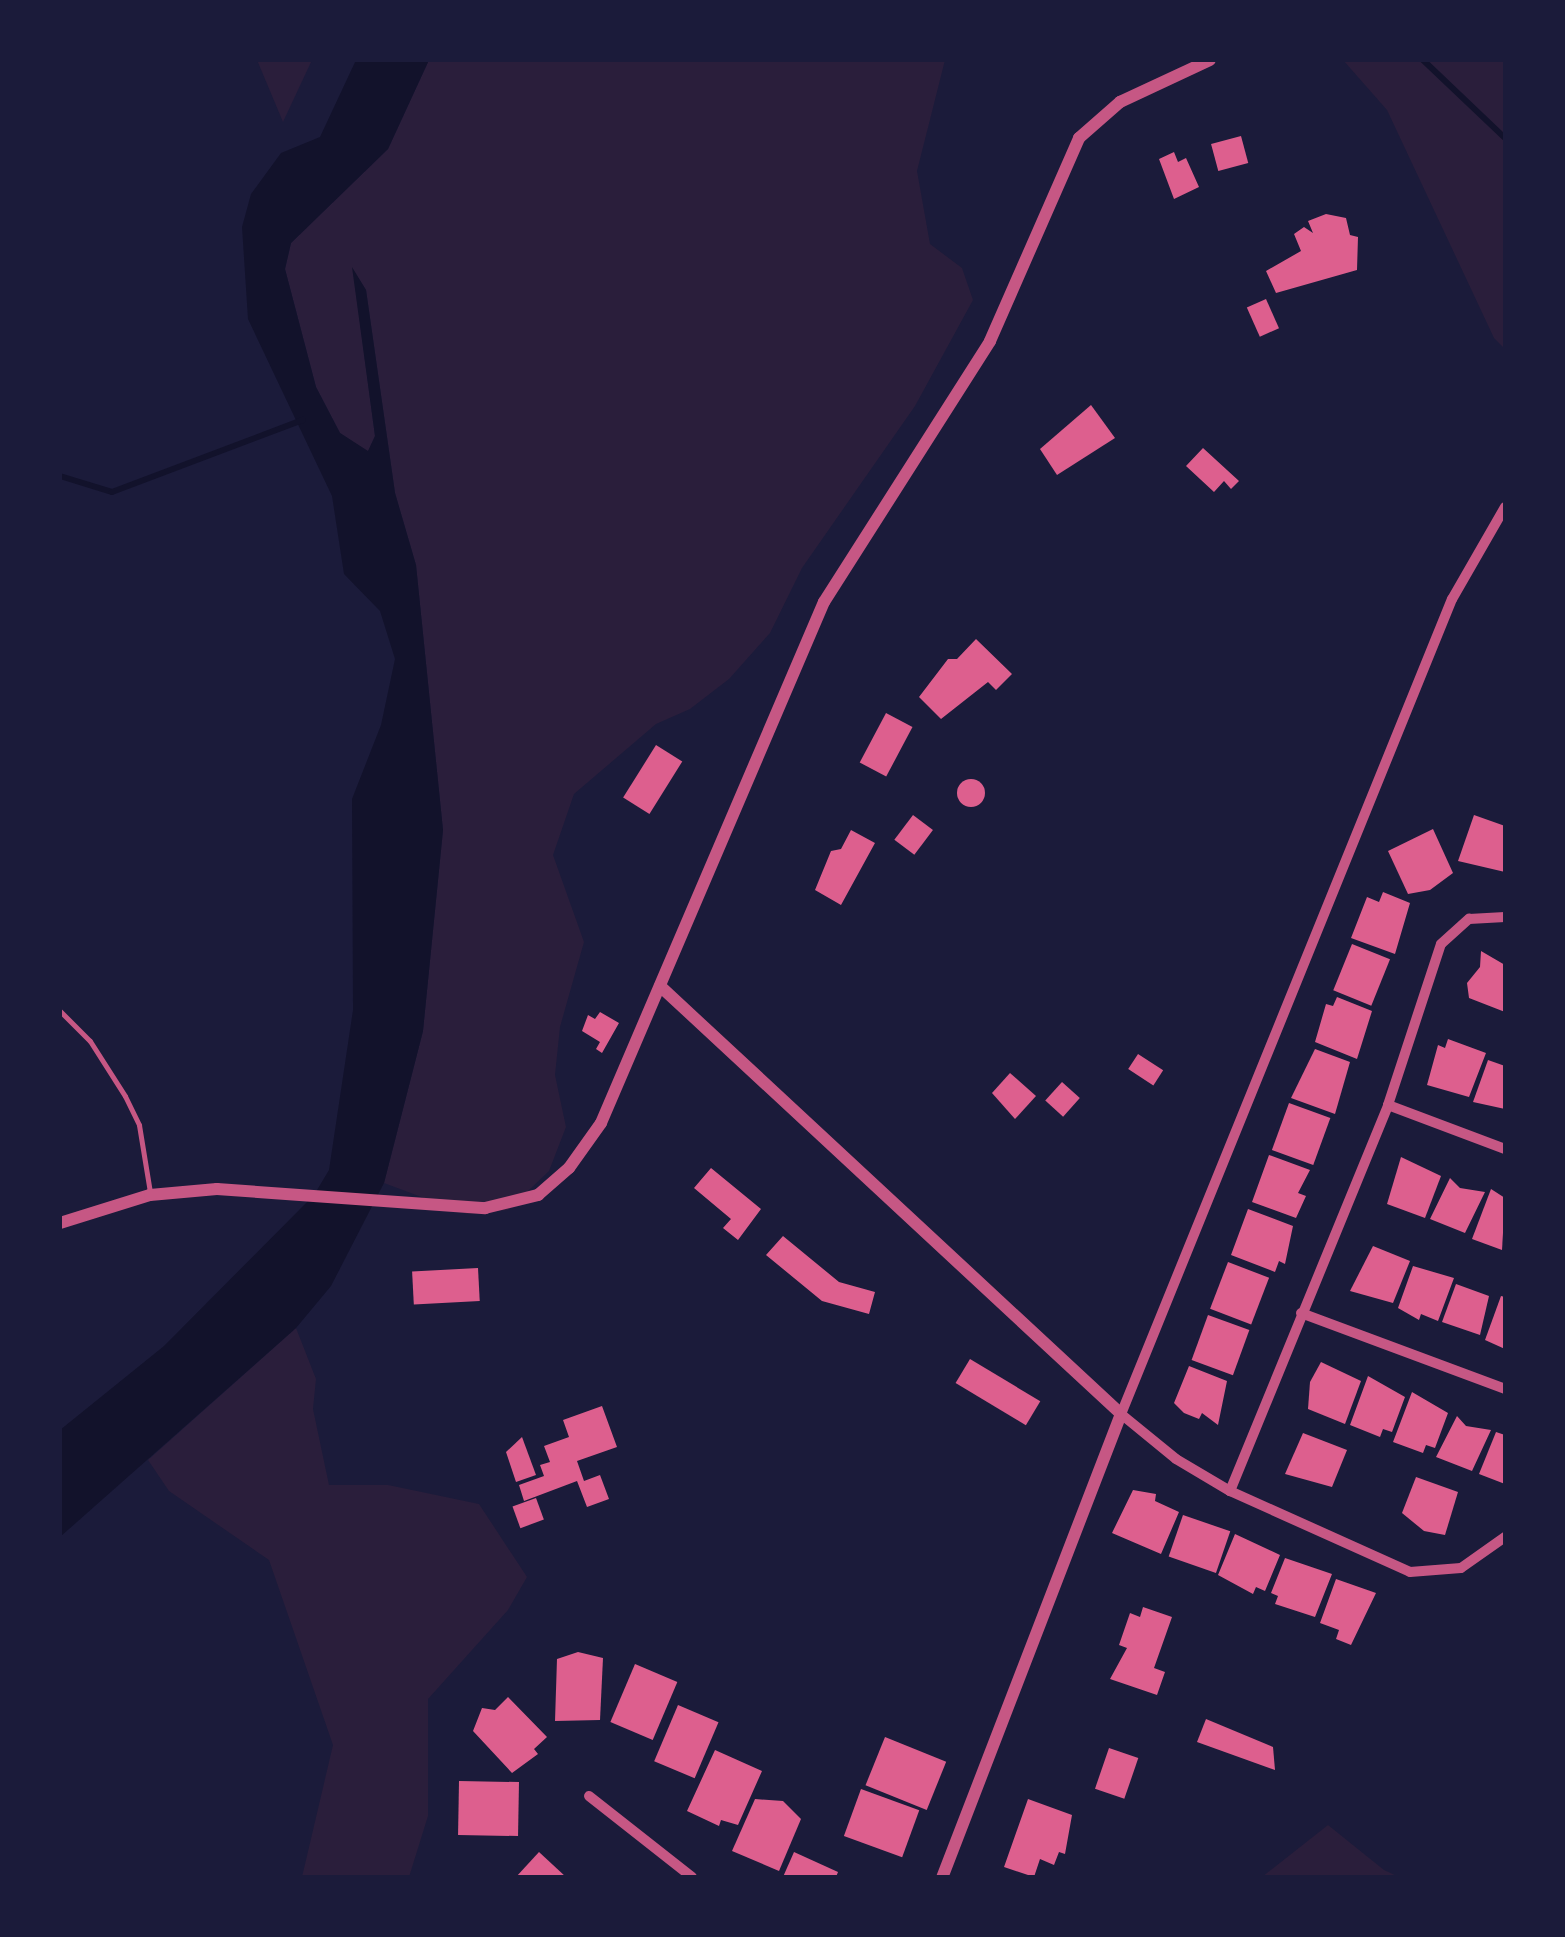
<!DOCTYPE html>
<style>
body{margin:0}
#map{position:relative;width:1565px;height:1937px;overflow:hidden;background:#1b1b3a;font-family:"Nunito Sans",sans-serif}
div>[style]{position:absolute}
.green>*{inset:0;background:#2a1e3b}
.water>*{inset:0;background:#12122b}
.stream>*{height:6px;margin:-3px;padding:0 3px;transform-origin:3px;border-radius:3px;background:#12122b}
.building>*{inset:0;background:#dd5f8e;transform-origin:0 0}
.round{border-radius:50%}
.service>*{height:5px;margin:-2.5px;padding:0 2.5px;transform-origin:2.5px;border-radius:2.5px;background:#c65784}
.minor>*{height:10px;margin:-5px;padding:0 5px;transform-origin:5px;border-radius:5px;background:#c65784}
.tertiary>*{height:12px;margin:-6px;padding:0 6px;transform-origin:6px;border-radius:6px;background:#c65784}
span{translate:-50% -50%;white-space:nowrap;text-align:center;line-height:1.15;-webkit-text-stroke:8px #1b1b3a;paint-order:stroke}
.frame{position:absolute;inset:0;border:62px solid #1b1b3a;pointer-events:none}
</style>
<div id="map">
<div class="green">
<div style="clip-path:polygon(257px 60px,312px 60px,283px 122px)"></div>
<div style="clip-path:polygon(429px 60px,945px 60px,917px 171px,930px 244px,962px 268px,973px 300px,915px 406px,802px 568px,770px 633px,729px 679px,690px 709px,656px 724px,574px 794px,553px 855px,584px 942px,560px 1027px,555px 1075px,566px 1127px,549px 1171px,508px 1210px,467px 1214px,384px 1183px,423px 1031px,443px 830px,416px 565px,395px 493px,366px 290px,353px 270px,375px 436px,368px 452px,340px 433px,316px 387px,285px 269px,291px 243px,388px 149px)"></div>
<div style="clip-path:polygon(1343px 60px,1505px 60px,1505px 349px,1494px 338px,1387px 110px)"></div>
<div style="clip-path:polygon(296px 1328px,316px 1379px,313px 1409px,329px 1485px,388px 1485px,479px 1504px,527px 1577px,508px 1610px,428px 1699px,428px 1816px,409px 1877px,302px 1877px,333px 1745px,269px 1560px,169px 1491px,148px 1460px)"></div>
<div style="clip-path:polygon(1328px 1825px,1384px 1870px,1399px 1877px,1262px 1877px)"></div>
</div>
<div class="water">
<div style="clip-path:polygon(356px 60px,429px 60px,388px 149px,291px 243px,285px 269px,316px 387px,340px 433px,368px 451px,375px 436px,352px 267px,366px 290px,395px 493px,416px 565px,443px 830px,423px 1031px,384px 1183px,331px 1286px,296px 1328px,60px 1537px,60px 1430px,164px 1346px,314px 1195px,329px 1170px,353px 1010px,352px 799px,381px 725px,395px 659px,380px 611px,344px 574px,332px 496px,248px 319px,242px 227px,251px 194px,281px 153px,320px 137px)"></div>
</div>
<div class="stream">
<div style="left:1423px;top:60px;width:113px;rotate:43.6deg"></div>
<div style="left:60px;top:476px;width:54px;rotate:17.1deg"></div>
<div style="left:112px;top:492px;width:204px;rotate:-20.7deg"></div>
</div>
<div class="building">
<div style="left:1241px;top:136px;width:28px;height:31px;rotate:75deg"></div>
<div style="clip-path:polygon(1174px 152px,1178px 162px,1186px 158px,1199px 187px,1174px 199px,1159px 159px)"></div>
<div style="clip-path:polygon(1326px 214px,1346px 218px,1350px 235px,1358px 237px,1357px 270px,1276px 293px,1266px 271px,1301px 251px,1294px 234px,1304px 227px,1313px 233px,1308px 221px)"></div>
<div style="left:1266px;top:299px;width:32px;height:21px;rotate:66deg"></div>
<div style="clip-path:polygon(1091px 405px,1115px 438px,1057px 475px,1040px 449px)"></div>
<div style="clip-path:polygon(1203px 448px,1239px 481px,1231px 489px,1224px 481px,1214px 492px,1186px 466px)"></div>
<div style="clip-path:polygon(976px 639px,1012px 674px,996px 690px,988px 682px,941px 719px,919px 697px,948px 659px,957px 659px)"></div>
<div style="left:886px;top:713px;width:30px;height:56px;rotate:28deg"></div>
<div style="left:656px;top:745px;width:31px;height:62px;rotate:32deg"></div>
<div class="round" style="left:957px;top:779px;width:28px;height:28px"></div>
<div style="left:913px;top:815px;width:25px;height:31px;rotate:37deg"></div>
<div style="clip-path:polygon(1474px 815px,1505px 826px,1505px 872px,1458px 861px)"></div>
<div style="clip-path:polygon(1433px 829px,1453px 873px,1430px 890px,1408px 894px,1388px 851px)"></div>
<div style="clip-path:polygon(851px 830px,875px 843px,841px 905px,815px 890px,831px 851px,841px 849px)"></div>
<div style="clip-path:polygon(1383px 892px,1410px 903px,1395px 954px,1351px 938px,1367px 897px,1379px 902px)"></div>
<div style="left:1352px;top:944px;width:41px;height:50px;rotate:22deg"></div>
<div style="clip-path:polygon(1481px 951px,1505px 965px,1505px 1012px,1469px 998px,1467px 983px,1480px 967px)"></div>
<div style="clip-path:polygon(1337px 997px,1372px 1011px,1357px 1059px,1315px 1042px,1326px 1004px,1333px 1006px)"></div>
<div style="clip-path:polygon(600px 1012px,619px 1023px,602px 1053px,596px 1049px,600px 1042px,582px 1031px,588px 1015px,595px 1019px)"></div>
<div style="clip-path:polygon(1448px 1039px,1486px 1053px,1469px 1097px,1427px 1085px,1438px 1045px,1445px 1048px)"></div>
<div style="clip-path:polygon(1315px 1049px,1350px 1062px,1335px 1114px,1291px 1098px)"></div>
<div style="left:1138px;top:1054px;width:30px;height:18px;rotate:33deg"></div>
<div style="clip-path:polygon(1488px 1060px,1505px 1066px,1505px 1109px,1473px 1102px)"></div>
<div style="clip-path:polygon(1010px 1073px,1036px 1096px,1015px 1119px,992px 1093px)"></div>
<div style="left:1062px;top:1082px;width:24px;height:25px;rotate:42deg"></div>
<div style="left:1289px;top:1103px;width:44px;height:50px;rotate:20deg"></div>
<div style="clip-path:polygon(1269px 1155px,1310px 1170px,1298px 1193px,1306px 1196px,1296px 1218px,1252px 1202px)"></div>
<div style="clip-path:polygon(1401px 1157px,1441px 1176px,1425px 1218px,1387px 1204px)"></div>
<div style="clip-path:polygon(711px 1168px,761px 1209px,738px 1240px,723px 1228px,731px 1219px,694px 1188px)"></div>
<div style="clip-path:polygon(1450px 1178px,1460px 1188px,1485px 1192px,1465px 1233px,1430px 1219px)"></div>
<div style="clip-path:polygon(1491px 1189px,1505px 1198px,1502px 1250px,1472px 1239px)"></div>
<div style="clip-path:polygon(1248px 1209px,1293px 1226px,1285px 1264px,1279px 1261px,1275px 1272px,1231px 1255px)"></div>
<div style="clip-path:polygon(783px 1236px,839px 1282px,875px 1292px,869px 1314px,822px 1301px,766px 1255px)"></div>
<div style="clip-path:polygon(1373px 1246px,1410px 1261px,1393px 1303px,1350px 1291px)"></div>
<div style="left:1228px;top:1262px;width:44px;height:50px;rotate:21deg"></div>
<div style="clip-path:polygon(1413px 1266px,1454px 1278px,1438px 1321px,1421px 1314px,1419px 1320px,1398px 1308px)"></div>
<div style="left:478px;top:1268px;width:33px;height:66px;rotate:87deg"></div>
<div style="clip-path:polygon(1456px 1284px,1489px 1296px,1480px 1335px,1442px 1322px)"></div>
<div style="clip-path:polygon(1501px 1296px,1505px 1297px,1505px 1349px,1485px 1340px)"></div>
<div style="left:1208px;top:1315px;width:44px;height:48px;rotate:20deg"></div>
<div style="left:970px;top:1359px;width:82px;height:28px;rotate:31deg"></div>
<div style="clip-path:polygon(1321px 1362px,1361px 1381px,1345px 1424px,1308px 1409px,1310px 1382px)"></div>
<div style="clip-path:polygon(1189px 1366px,1227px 1381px,1218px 1425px,1202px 1413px,1199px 1419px,1184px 1413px,1174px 1403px)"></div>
<div style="clip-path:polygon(1368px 1376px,1405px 1397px,1392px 1432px,1383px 1429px,1380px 1437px,1350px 1425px)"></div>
<div style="clip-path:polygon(1412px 1392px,1448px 1413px,1435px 1448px,1426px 1445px,1423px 1453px,1393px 1442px)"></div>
<div style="clip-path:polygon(602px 1406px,617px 1447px,577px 1461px,584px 1481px,600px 1475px,609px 1499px,587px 1507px,577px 1481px,524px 1501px,519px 1485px,544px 1476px,540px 1465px,550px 1462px,544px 1446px,569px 1437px,563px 1420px)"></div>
<div style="clip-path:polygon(1457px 1416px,1466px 1426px,1491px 1430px,1472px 1471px,1436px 1457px)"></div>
<div style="clip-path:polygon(1496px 1432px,1505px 1435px,1505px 1484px,1479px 1474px)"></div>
<div style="clip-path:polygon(1303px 1433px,1347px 1450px,1332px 1487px,1285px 1474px)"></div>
<div style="clip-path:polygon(522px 1437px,536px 1475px,516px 1482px,506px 1452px)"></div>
<div style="clip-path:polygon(1416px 1477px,1458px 1492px,1445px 1535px,1424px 1531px,1402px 1513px)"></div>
<div style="clip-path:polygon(1133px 1490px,1156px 1494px,1155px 1501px,1179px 1512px,1161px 1554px,1112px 1533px)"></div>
<div style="left:536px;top:1498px;width:23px;height:25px;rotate:70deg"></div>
<div style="left:1183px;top:1515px;width:50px;height:44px;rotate:19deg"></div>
<div style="clip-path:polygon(1235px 1534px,1280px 1555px,1265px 1591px,1256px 1587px,1253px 1594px,1218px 1575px)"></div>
<div style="clip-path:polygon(1285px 1558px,1332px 1574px,1315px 1617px,1275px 1604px,1278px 1596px,1271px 1593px)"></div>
<div style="clip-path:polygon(1336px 1579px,1376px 1593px,1351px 1645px,1336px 1639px,1339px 1630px,1320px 1623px)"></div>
<div style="clip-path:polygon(1143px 1607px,1172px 1617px,1154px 1668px,1165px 1672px,1157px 1695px,1110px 1679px,1127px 1648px,1119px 1645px,1130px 1613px,1140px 1617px)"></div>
<div style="clip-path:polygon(578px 1652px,603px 1658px,600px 1720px,555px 1721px,557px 1659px)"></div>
<div style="left:635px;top:1664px;width:46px;height:63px;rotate:23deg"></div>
<div style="clip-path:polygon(508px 1697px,547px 1737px,534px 1749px,538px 1754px,512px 1773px,473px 1731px,482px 1708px,495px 1710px)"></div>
<div style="left:678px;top:1705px;width:44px;height:61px;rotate:23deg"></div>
<div style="clip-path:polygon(1206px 1719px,1273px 1747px,1275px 1770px,1197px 1742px)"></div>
<div style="left:885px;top:1737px;width:66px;height:52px;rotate:22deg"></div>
<div style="left:1109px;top:1748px;width:31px;height:43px;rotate:19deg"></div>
<div style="clip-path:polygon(715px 1750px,762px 1771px,738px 1825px,721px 1820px,719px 1826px,687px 1811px)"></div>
<div style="left:459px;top:1781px;width:60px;height:54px;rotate:1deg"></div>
<div style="left:861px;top:1789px;width:62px;height:50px;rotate:20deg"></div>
<div style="clip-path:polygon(755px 1799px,783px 1801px,801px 1819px,779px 1871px,732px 1851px)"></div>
<div style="clip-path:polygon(1028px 1799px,1072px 1815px,1065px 1854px,1059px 1852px,1054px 1865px,1040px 1859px,1034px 1877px,1004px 1867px)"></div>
<div style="clip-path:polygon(539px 1852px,566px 1877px,516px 1877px)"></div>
<div style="clip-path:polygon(794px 1852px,838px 1872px,836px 1877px,783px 1877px)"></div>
</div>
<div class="service">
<div style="left:60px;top:1011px;width:42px;rotate:45deg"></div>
<div style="left:90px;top:1041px;width:65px;rotate:57.5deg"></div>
<div style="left:125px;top:1096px;width:32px;rotate:64deg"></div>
<div style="left:139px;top:1125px;width:68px;rotate:80.7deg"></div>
</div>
<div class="minor">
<div style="left:1505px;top:507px;width:106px;rotate:119.9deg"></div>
<div style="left:1452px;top:599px;width:880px;rotate:112.1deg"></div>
<div style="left:1121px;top:1414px;width:71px;rotate:39.3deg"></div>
<div style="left:1176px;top:1459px;width:63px;rotate:30.7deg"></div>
<div style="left:1230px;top:1491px;width:197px;rotate:24.2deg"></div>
<div style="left:1410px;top:1572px;width:51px;rotate:-4.5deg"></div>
<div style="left:1461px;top:1568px;width:54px;rotate:-35.2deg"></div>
<div style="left:1388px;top:1105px;width:125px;rotate:20.6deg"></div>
<div style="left:1301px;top:1313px;width:218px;rotate:20.4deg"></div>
<div style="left:1230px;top:1491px;width:417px;rotate:-67.7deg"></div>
<div style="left:1388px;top:1105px;width:169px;rotate:-71.8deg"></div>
<div style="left:1441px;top:944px;width:38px;rotate:-42deg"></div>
<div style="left:1469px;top:919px;width:36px;rotate:-3deg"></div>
<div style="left:589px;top:1796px;width:131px;rotate:38.2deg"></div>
</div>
<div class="tertiary">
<div style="left:660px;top:986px;width:629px;rotate:42.87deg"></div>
<div style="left:1121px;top:1414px;width:496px;rotate:111.1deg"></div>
<div style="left:60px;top:1223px;width:94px;rotate:-17.3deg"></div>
<div style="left:150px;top:1195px;width:67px;rotate:-5.1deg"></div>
<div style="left:217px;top:1189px;width:269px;rotate:4.1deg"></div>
<div style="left:485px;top:1208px;width:55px;rotate:-13.8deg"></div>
<div style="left:538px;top:1195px;width:41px;rotate:-41.1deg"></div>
<div style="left:569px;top:1168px;width:55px;rotate:-54.6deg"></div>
<div style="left:601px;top:1123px;width:567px;rotate:-66.83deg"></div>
<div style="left:824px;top:602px;width:309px;rotate:-57.5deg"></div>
<div style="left:990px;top:341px;width:222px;rotate:-66.3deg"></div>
<div style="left:1079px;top:138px;width:55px;rotate:-41.3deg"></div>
<div style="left:1120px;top:102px;width:99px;rotate:-25deg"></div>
</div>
<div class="frame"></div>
</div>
